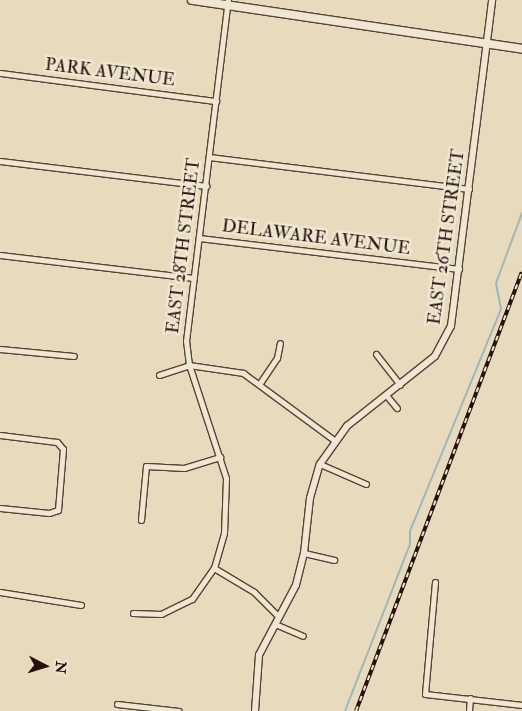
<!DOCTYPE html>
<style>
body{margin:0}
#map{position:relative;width:522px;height:711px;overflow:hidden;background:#e8dabc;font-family:"IM FELL Double Pica",serif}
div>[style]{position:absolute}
.stream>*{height:2px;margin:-1px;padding:0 1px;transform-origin:1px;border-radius:1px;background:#9cb8bc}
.roads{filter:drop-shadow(1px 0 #564336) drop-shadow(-1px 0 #564336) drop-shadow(0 1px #564336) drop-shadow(0 -1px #564336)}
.minor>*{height:5px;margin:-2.5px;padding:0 2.5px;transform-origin:2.5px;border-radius:2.5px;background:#f0e7d3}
.tertiary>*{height:6px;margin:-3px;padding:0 3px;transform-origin:3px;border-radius:3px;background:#f0e7d3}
.secondary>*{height:8px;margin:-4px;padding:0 4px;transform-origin:4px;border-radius:4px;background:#f0e7d3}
.rail>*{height:4px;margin-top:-2px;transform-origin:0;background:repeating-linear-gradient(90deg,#f0e7d3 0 5.5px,#251109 0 11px);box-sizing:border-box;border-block:1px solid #251109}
span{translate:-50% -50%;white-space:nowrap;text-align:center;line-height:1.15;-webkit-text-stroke:5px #f0e7d3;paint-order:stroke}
.street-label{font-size:18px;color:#251109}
.north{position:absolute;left:20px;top:641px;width:50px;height:50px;-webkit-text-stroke:4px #f0e7d3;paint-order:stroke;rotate:95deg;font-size:14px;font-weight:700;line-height:20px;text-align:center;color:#251109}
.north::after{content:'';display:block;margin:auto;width:18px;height:22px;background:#251109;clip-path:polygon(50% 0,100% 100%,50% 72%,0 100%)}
</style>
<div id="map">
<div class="stream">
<div style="left:345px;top:711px;width:179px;rotate:-68.7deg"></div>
<div style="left:410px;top:544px;width:13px;rotate:-90deg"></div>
<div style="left:410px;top:531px;width:240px;rotate:-67.7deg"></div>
<div style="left:501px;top:309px;width:26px;rotate:-101deg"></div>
<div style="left:496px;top:283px;width:75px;rotate:-69.6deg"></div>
</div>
<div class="roads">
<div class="minor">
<div style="left:0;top:73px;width:218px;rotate:7.4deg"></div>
<div style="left:209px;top:157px;width:262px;rotate:7deg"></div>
<div style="left:0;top:161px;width:208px;rotate:6.9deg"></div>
<div style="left:199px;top:238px;width:262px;rotate:6.8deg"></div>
<div style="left:0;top:255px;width:195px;rotate:6.8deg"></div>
<div style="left:0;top:349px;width:74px;rotate:5.4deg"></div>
<div style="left:376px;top:354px;width:39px;rotate:52deg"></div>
<div style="left:159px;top:375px;width:32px;rotate:-18deg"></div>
<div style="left:189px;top:365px;width:55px;rotate:8.4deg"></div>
<div style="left:243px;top:373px;width:113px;rotate:36.4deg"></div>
<div style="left:260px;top:383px;width:30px;rotate:-56deg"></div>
<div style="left:277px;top:358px;width:15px;rotate:-79deg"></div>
<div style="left:386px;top:395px;width:17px;rotate:50deg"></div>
<div style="left:0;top:435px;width:57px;rotate:7deg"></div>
<div style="left:57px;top:442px;width:9px;rotate:49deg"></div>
<div style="left:63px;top:449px;width:61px;rotate:94.7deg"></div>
<div style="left:58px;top:510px;width:9px;rotate:162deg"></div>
<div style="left:49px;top:513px;width:49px;rotate:-174.2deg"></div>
<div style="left:320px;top:464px;width:50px;rotate:23.5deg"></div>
<div style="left:141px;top:520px;width:54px;rotate:-84.7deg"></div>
<div style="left:146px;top:466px;width:38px;rotate:3deg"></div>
<div style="left:184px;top:468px;width:38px;rotate:-17deg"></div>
<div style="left:304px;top:553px;width:31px;rotate:13deg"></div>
<div style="left:214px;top:568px;width:47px;rotate:31deg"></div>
<div style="left:254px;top:592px;width:35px;rotate:45deg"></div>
<div style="left:435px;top:582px;width:112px;rotate:95.1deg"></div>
<div style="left:425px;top:694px;width:98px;rotate:6.5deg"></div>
<div style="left:0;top:592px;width:82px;rotate:9.1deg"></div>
<div style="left:133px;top:613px;width:28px;rotate:2deg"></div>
<div style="left:161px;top:614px;width:34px;rotate:-26deg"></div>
<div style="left:192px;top:599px;width:38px;rotate:-55deg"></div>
<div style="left:214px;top:568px;width:36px;rotate:-74deg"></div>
<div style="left:224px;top:533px;width:55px;rotate:-87.9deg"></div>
<div style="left:226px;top:478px;width:119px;rotate:-108.1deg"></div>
<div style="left:189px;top:365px;width:24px;rotate:-97deg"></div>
<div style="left:186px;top:341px;width:344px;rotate:-83deg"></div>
<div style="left:275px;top:624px;width:30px;rotate:23deg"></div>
<div style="left:117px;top:704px;width:62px;rotate:6.4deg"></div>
<div style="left:469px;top:711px;width:13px;rotate:-86deg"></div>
</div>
<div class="tertiary">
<div style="left:255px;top:711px;width:56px;rotate:-85.9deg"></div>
<div style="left:259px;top:655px;width:79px;rotate:-62.1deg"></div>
<div style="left:296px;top:585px;width:33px;rotate:-76deg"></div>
<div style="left:304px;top:553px;width:55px;rotate:-83.8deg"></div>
<div style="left:310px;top:498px;width:35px;rotate:-74deg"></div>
<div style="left:320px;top:464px;width:47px;rotate:-54.6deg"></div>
<div style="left:347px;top:426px;width:112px;rotate:-38.5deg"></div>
<div style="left:435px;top:356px;width:34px;rotate:-62deg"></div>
<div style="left:451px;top:326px;width:329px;rotate:-82.8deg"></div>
</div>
<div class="secondary">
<div style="left:192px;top:0;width:334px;rotate:8.4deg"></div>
</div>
</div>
<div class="rail">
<div style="left:356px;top:711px;width:469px;rotate:-69.3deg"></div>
</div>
<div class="street-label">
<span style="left:110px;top:73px;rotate:7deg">PARK AVENUE</span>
<span style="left:447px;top:237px;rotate:-82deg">EAST 26TH STREET</span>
<span style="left:316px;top:238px;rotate:7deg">DELAWARE AVENUE</span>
<span style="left:184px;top:246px;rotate:-83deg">EAST 28TH STREET</span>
</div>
<div class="north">N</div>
</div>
